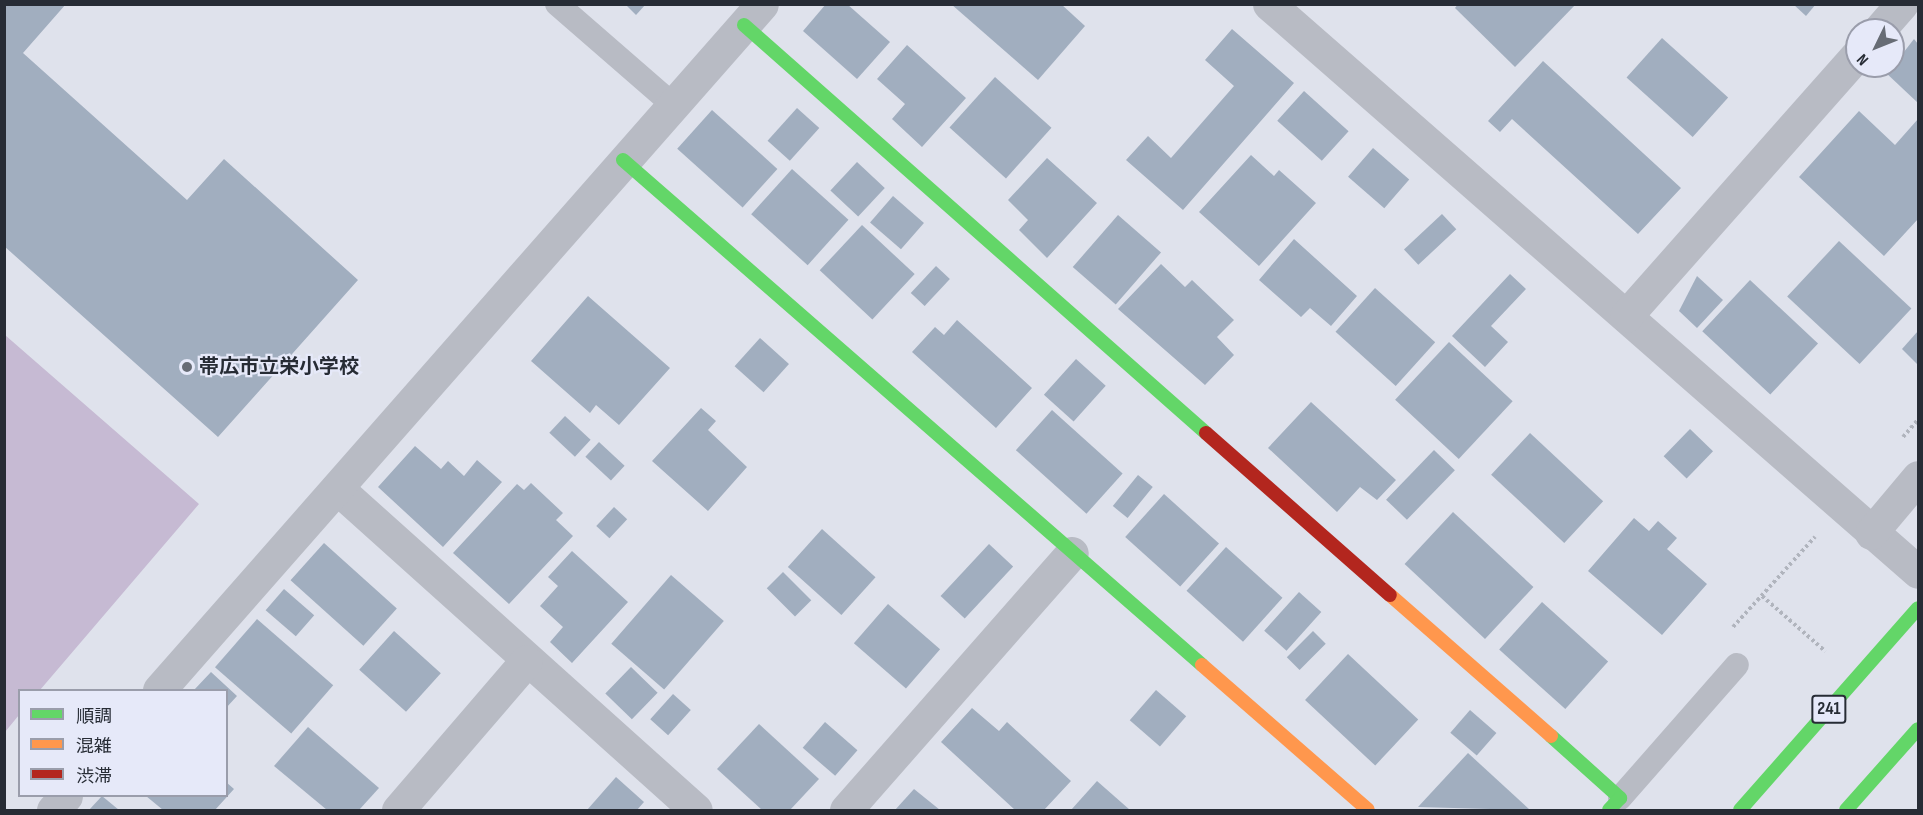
<!DOCTYPE html>
<meta charset="utf-8">
<style>
body{margin:0}
#map{position:relative;width:1923px;height:815px;overflow:hidden;background:#dfe2ec;font-family:"Sofia Sans Condensed","Noto Sans JP",sans-serif}
div>[style]{position:absolute}
.green>*{inset:0;background:#c6bad3}
.building>*{inset:0;background:#a1aebf;transform-origin:0 0}
.path>*{height:4px;margin-top:-2px;transform-origin:0;background:repeating-linear-gradient(90deg,#b0b4bd 0 3px,transparent 0 6px)}
.lane>*{height:24px;margin:-12px;padding:0 12px;transform-origin:12px;border-radius:12px;background:#b8bbc4}
.street>*{height:33px;margin:-16.5px;padding:0 16.5px;transform-origin:16.5px;border-radius:16.5px;background:#b8bbc4}
.fast>*{height:14px;margin:-7px;padding:0 7px;transform-origin:7px;border-radius:7px;background:#63d668}
.slow>*{height:14px;margin:-7px;padding:0 7px;transform-origin:7px;border-radius:7px;background:#ff974d}
.jam>*{height:14px;margin:-7px;padding:0 7px;transform-origin:7px;border-radius:7px;background:#b3261e}
.dots>*{width:16px;height:16px;translate:-50% -50%;box-sizing:border-box;border:3px solid #e6e9f9;border-radius:50%}
span{translate:-50% -50%;white-space:nowrap;text-align:center;line-height:1.15;-webkit-text-stroke:4.5px #e6e9f9;paint-order:stroke}
.shield-label span{padding:2px 4px;background:#e6e9f9;border:2px solid;border-radius:4px;-webkit-text-stroke-width:0}
.shield-label{font-size:18px;color:#272c35;font-weight:700}
.poi-label{font-size:20px;color:#272c35;font-weight:700}
.left{translate:0 -50%;text-align:left}
.frame{position:absolute;inset:0;border:6px solid #272c35;pointer-events:none}
.legend{position:absolute;left:18px;top:689px;width:210px;height:108px;box-sizing:border-box;background:#e6e9f9;border:2px solid #9a9dab;margin:0;padding:8px 10px;list-style:none;font-size:18px;color:#272c35}
.legend li{display:flex;align-items:center;gap:12px;height:30px}
.legend b{width:30px;border:2px solid #9a9dab}
.north{position:absolute;left:1845px;top:18px;width:60px;height:60px;box-sizing:border-box;background:#e6e9f9;border:2px solid #9a9dab;border-radius:50%;rotate:227deg;font-size:16px;font-weight:700;line-height:24px;text-align:center;color:#272c35}
.north::after{content:'';display:block;margin:auto;width:21px;height:27px;background:#676c75;clip-path:polygon(50% 0,100% 100%,50% 72%,0 100%)}
</style>
<div id="map">
<div class="green">
<div style="clip-path:polygon(5px 335px,199px 504px,40px 690px,20px 690px,19px 715px,5px 732px)"></div>
</div>
<div class="building">
<div style="clip-path:polygon(4px 4px,66px 4px,23px 53px,187px 200px,224px 159px,358px 280px,218px 437px,4px 246px)"></div>
<div style="clip-path:polygon(625px 4px,646px 4px,636px 15px)"></div>
<div style="clip-path:polygon(826px 4px,847px 4px,890px 42px,857px 79px,803px 31px)"></div>
<div style="clip-path:polygon(951px 4px,1061px 4px,1085px 26px,1038px 80px)"></div>
<div style="clip-path:polygon(1458px 4px,1576px 4px,1515px 67px,1455px 8px)"></div>
<div style="clip-path:polygon(1793px 4px,1816px 4px,1806px 16px)"></div>
<div style="clip-path:polygon(1232px 29px,1294px 83px,1183px 210px,1126px 160px,1148px 136px,1171px 158px,1234px 86px,1205px 60px)"></div>
<div style="left:1662px;top:38px;width:89px;height:53px;rotate:42deg"></div>
<div style="clip-path:polygon(1914px 39px,1918px 44px,1918px 103px,1884px 71px,1893px 66px)"></div>
<div style="clip-path:polygon(907px 45px,966px 98px,922px 147px,892px 119px,905px 104px,877px 79px)"></div>
<div style="clip-path:polygon(1543px 61px,1681px 188px,1638px 234px,1512px 119px,1500px 132px,1488px 121px)"></div>
<div style="left:995px;top:77px;width:76px;height:68px;rotate:42deg"></div>
<div style="left:1304px;top:91px;width:60px;height:40px;rotate:42deg"></div>
<div style="left:797px;top:108px;width:30px;height:44px;rotate:42deg"></div>
<div style="left:712px;top:110px;width:88px;height:52px;rotate:42deg"></div>
<div style="clip-path:polygon(1859px 111px,1895px 145px,1918px 119px,1918px 219px,1884px 256px,1799px 177px)"></div>
<div style="left:1373px;top:148px;width:48px;height:38px;rotate:41deg"></div>
<div style="clip-path:polygon(1251px 155px,1274px 176px,1279px 170px,1316px 203px,1259px 266px,1199px 212px)"></div>
<div style="clip-path:polygon(1047px 158px,1097px 203px,1047px 258px,1019px 230px,1028px 220px,1008px 200px)"></div>
<div style="left:857px;top:162px;width:38px;height:39px;rotate:43deg"></div>
<div style="left:792px;top:169px;width:76px;height:61px;rotate:42deg"></div>
<div style="left:893px;top:196px;width:41px;height:35px;rotate:41deg"></div>
<div style="left:1442px;top:214px;width:21px;height:52px;rotate:47deg"></div>
<div style="left:1118px;top:215px;width:57px;height:69px;rotate:41deg"></div>
<div style="left:862px;top:225px;width:72px;height:62px;rotate:43deg"></div>
<div style="clip-path:polygon(1294px 239px,1357px 296px,1331px 326px,1310px 308px,1301px 317px,1259px 280px)"></div>
<div style="left:1839px;top:241px;width:99px;height:76px;rotate:43deg"></div>
<div style="clip-path:polygon(1161px 264px,1185px 287px,1192px 280px,1234px 320px,1217px 337px,1234px 355px,1205px 385px,1118px 309px)"></div>
<div style="left:936px;top:266px;width:19px;height:37px;rotate:43deg"></div>
<div style="clip-path:polygon(1510px 274px,1526px 289px,1491px 326px,1508px 342px,1485px 367px,1452px 336px)"></div>
<div style="clip-path:polygon(1697px 276px,1723px 300px,1697px 328px,1679px 311px)"></div>
<div style="left:1750px;top:280px;width:93px;height:70px;rotate:43deg"></div>
<div style="left:1375px;top:288px;width:81px;height:59px;rotate:42deg"></div>
<div style="clip-path:polygon(588px 296px,670px 368px,619px 425px,596px 405px,590px 413px,531px 361px)"></div>
<div style="clip-path:polygon(957px 320px,1032px 388px,996px 428px,912px 352px,935px 327px,944px 335px)"></div>
<div style="clip-path:polygon(1918px 331px,1918px 365px,1902px 349px)"></div>
<div style="left:760px;top:338px;width:39px;height:38px;rotate:42deg"></div>
<div style="left:1449px;top:342px;width:87px;height:79px;rotate:43deg"></div>
<div style="left:1076px;top:359px;width:40px;height:48px;rotate:42deg"></div>
<div style="clip-path:polygon(1311px 402px,1396px 480px,1377px 500px,1360px 487px,1337px 512px,1268px 448px)"></div>
<div style="clip-path:polygon(701px 408px,716px 421px,708px 430px,747px 467px,708px 511px,652px 461px)"></div>
<div style="left:1052px;top:410px;width:95px;height:54px;rotate:42deg"></div>
<div style="left:565px;top:416px;width:35px;height:23px;rotate:43deg"></div>
<div style="left:1690px;top:429px;width:32px;height:38px;rotate:44deg"></div>
<div style="left:1530px;top:433px;width:100px;height:57px;rotate:43deg"></div>
<div style="left:599px;top:442px;width:35px;height:20px;rotate:43deg"></div>
<div style="clip-path:polygon(415px 446px,441px 469px,448px 461px,464px 476px,477px 460px,502px 482px,443px 547px,378px 487px)"></div>
<div style="left:1434px;top:450px;width:29px;height:69px;rotate:44deg"></div>
<div style="left:1138px;top:475px;width:19px;height:40px;rotate:39deg"></div>
<div style="clip-path:polygon(531px 483px,563px 513px,556px 520px,573px 536px,509px 604px,453px 553px,517px 484px,524px 490px)"></div>
<div style="left:1164px;top:494px;width:74px;height:58px;rotate:42deg"></div>
<div style="left:614px;top:507px;width:18px;height:26px;rotate:43deg"></div>
<div style="left:1453px;top:512px;width:110px;height:71px;rotate:43deg"></div>
<div style="clip-path:polygon(1634px 518px,1649px 531px,1658px 521px,1677px 538px,1667px 549px,1707px 584px,1662px 635px,1588px 571px)"></div>
<div style="left:822px;top:529px;width:72px;height:51px;rotate:42deg"></div>
<div style="left:324px;top:543px;width:98px;height:50px;rotate:42deg"></div>
<div style="left:989px;top:544px;width:33px;height:71px;rotate:43deg"></div>
<div style="left:1226px;top:547px;width:76px;height:59px;rotate:42deg"></div>
<div style="clip-path:polygon(572px 551px,628px 602px,572px 663px,550px 642px,563px 627px,540px 606px,558px 586px,548px 577px)"></div>
<div style="left:783px;top:572px;width:40px;height:23px;rotate:45deg"></div>
<div style="left:671px;top:575px;width:70px;height:91px;rotate:41deg"></div>
<div style="left:284px;top:589px;width:40px;height:28px;rotate:41deg"></div>
<div style="left:1299px;top:592px;width:30px;height:52px;rotate:42deg"></div>
<div style="left:1542px;top:602px;width:89px;height:64px;rotate:42deg"></div>
<div style="left:888px;top:604px;width:69px;height:52px;rotate:41deg"></div>
<div style="left:257px;top:619px;width:101px;height:64px;rotate:41deg"></div>
<div style="left:394px;top:631px;width:63px;height:52px;rotate:42deg"></div>
<div style="left:1313px;top:631px;width:18px;height:37px;rotate:45deg"></div>
<div style="left:1348px;top:654px;width:96px;height:63px;rotate:43deg"></div>
<div style="left:631px;top:667px;width:37px;height:37px;rotate:44deg"></div>
<div style="clip-path:polygon(211px 672px,237px 696px,226px 708px,226px 690px,194px 690px)"></div>
<div style="left:1156px;top:690px;width:40px;height:40px;rotate:41deg"></div>
<div style="left:673px;top:694px;width:24px;height:34px;rotate:42deg"></div>
<div style="clip-path:polygon(972px 708px,999px 731px,1007px 722px,1071px 781px,1044px 810px,1015px 810px,941px 742px)"></div>
<div style="left:1470px;top:710px;width:35px;height:30px;rotate:41deg"></div>
<div style="left:825px;top:722px;width:43px;height:34px;rotate:41deg"></div>
<div style="clip-path:polygon(759px 724px,819px 779px,790px 810px,762px 810px,717px 769px)"></div>
<div style="clip-path:polygon(308px 727px,379px 788px,359px 810px,327px 810px,274px 766px)"></div>
<div style="clip-path:polygon(1468px 753px,1530px 810px,1418px 807px)"></div>
<div style="clip-path:polygon(616px 777px,644px 802px,637px 810px,587px 810px)"></div>
<div style="clip-path:polygon(1097px 781px,1130px 810px,1071px 810px)"></div>
<div style="clip-path:polygon(226px 782px,234px 789px,215px 810px,163px 810px,146px 796px,226px 796px)"></div>
<div style="clip-path:polygon(914px 789px,940px 810px,895px 810px)"></div>
<div style="clip-path:polygon(102px 796px,119px 810px,89px 810px)"></div>
</div>
<div class="path">
<div style="left:1903px;top:437px;width:23px;rotate:-49deg"></div>
<div style="left:1762px;top:596px;width:84px;rotate:41.1deg"></div>
<div style="left:1733px;top:627px;width:122px;rotate:-47.7deg"></div>
</div>
<div class="lane">
<div style="left:557px;top:4px;width:154px;rotate:41deg"></div>
<div style="left:1620px;top:798px;width:177px;rotate:-48.7deg"></div>
</div>
<div class="street">
<div style="left:1269px;top:4px;width:862px;rotate:41.19deg"></div>
<div style="left:1879px;top:30px;width:35px;rotate:-49deg"></div>
<div style="left:1626px;top:316px;width:349px;rotate:-48.5deg"></div>
<div style="left:337px;top:488px;width:482px;rotate:41.9deg"></div>
<div style="left:1871px;top:533px;width:73px;rotate:-50deg"></div>
<div style="left:159px;top:690px;width:913px;rotate:-48.68deg"></div>
<div style="left:53px;top:810px;width:19px;rotate:-47deg"></div>
<div style="left:398px;top:810px;width:196px;rotate:-49.3deg"></div>
<div style="left:846px;top:810px;width:342px;rotate:-48.7deg"></div>
</div>
<div class="fast">
<div style="left:744px;top:25px;width:616px;rotate:41.45deg"></div>
<div style="left:623px;top:160px;width:768px;rotate:41.09deg"></div>
<div style="left:1551px;top:736px;width:93px;rotate:41.9deg"></div>
<div style="left:1620px;top:798px;width:16px;rotate:133deg"></div>
<div style="left:1740px;top:810px;width:269px;rotate:-48.6deg"></div>
<div style="left:1846px;top:810px;width:108px;rotate:-48.4deg"></div>
</div>
<div class="slow">
<div style="left:1390px;top:595px;width:214px;rotate:41.2deg"></div>
<div style="left:1202px;top:665px;width:220px;rotate:41.1deg"></div>
</div>
<div class="jam">
<div style="left:1206px;top:433px;width:245px;rotate:41.4deg"></div>
</div>
<div class="dots">
<div style="left:187px;top:367px;background:#676c75"></div>
</div>
<div class="shield-label">
<span style="left:1829px;top:709px">241</span>
</div>
<div class="poi-label">
<span class="left" style="left:199px;top:367px">帯広市立栄小学校</span>
</div>
<div class="frame"></div>
<ul class="legend">
<li><b style="height:8px;background:#63d668"></b>順調</li>
<li><b style="height:8px;background:#ff974d"></b>混雑</li>
<li><b style="height:8px;background:#b3261e"></b>渋滞</li>
</ul>
<div class="north">N</div>
</div>
